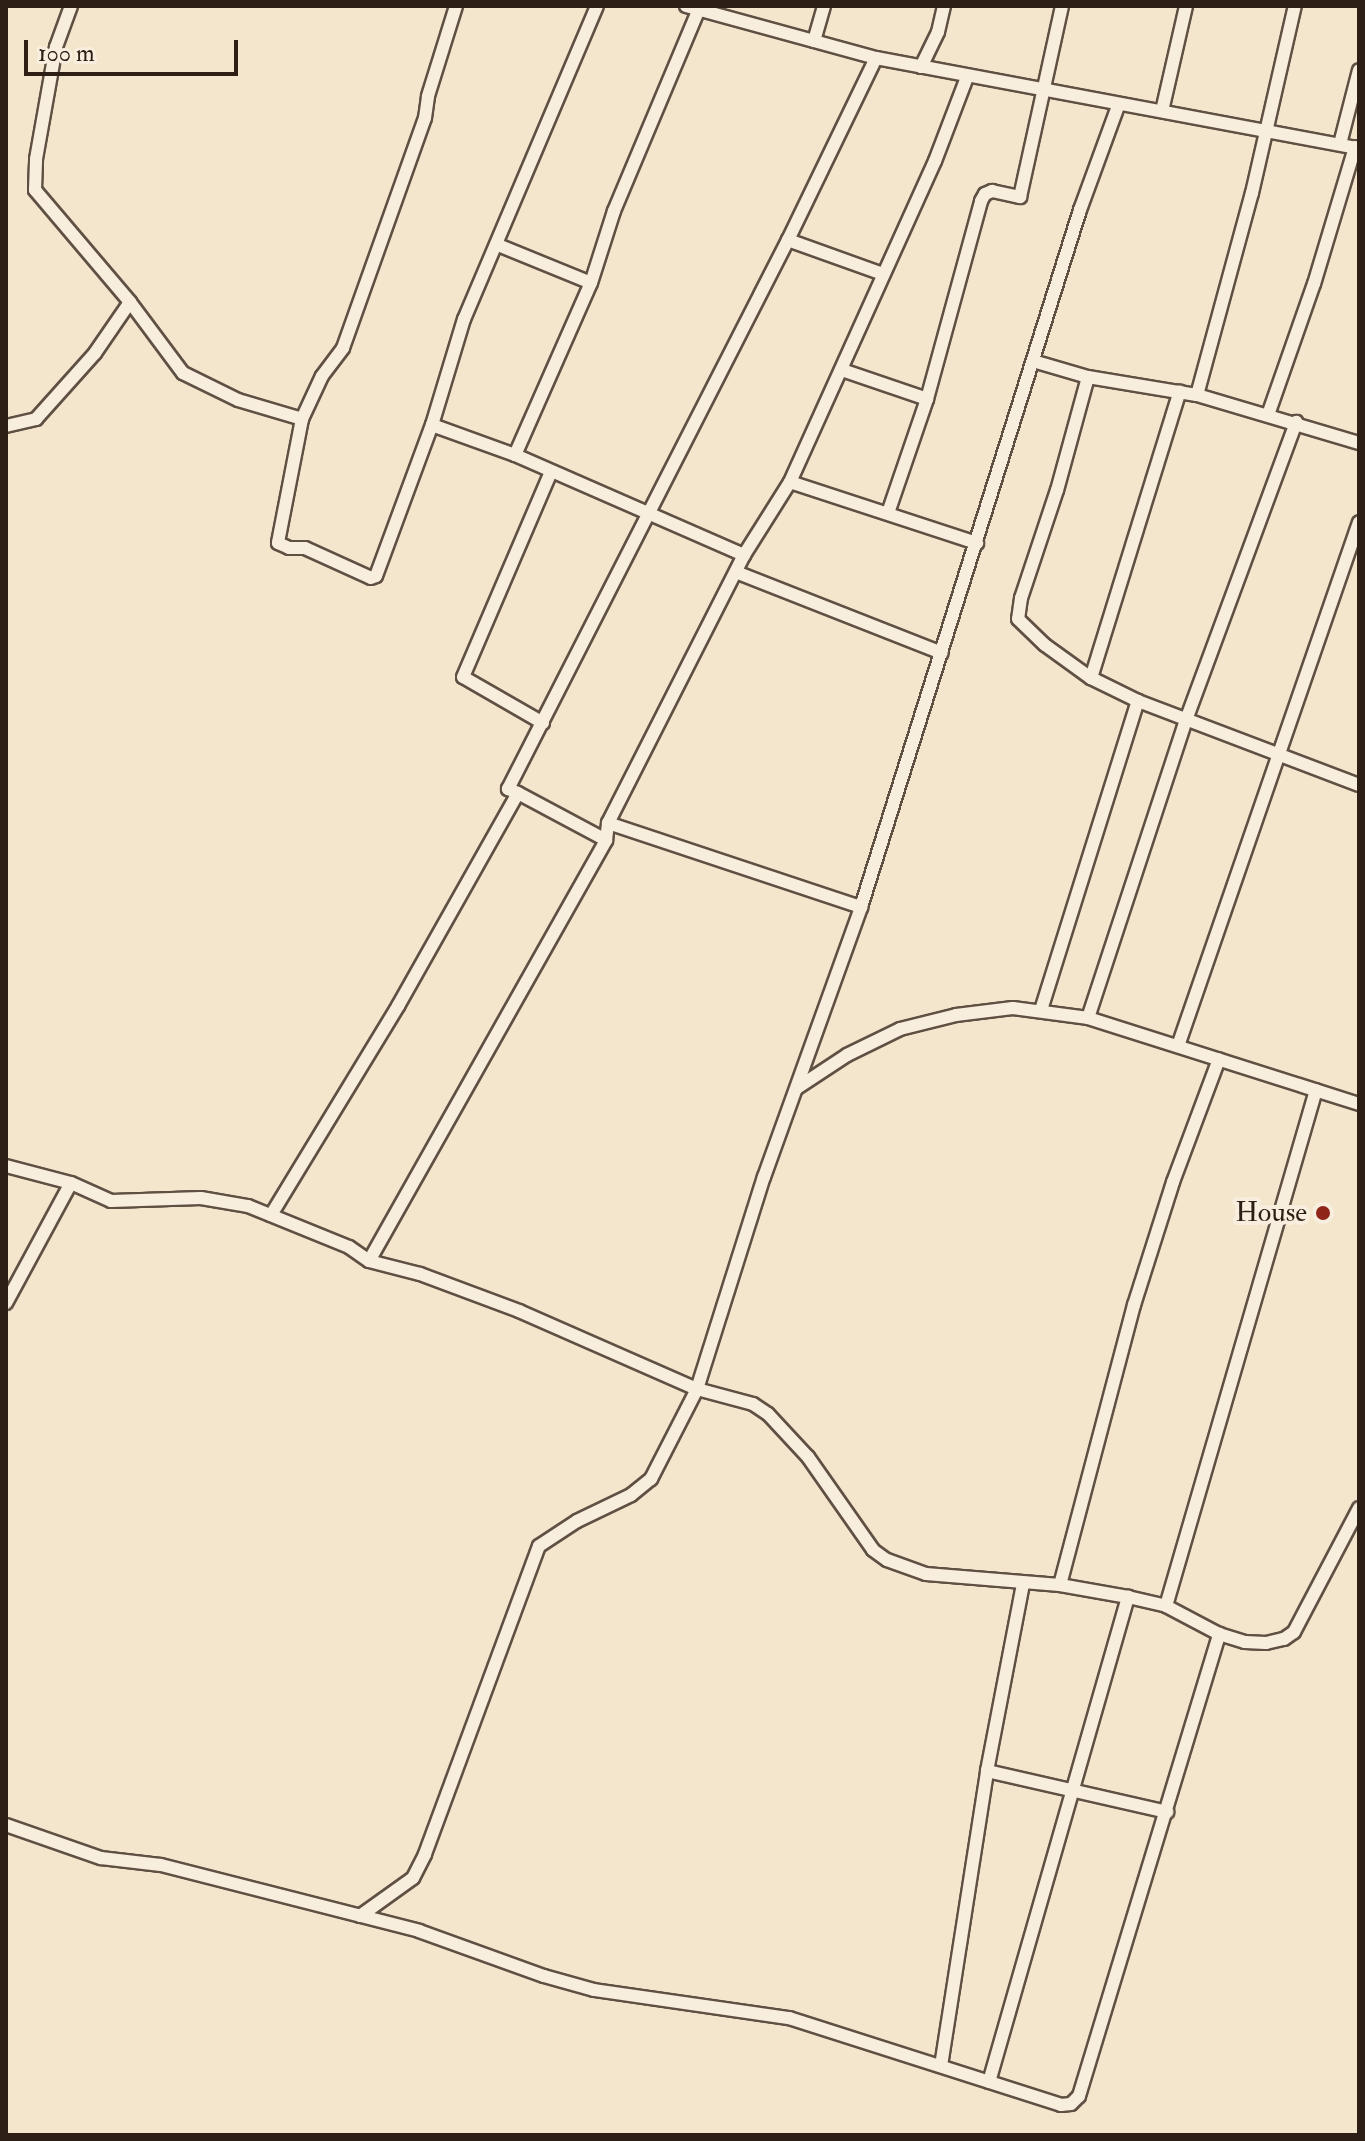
<!DOCTYPE html>
<style>
body{margin:0}
#map{position:relative;width:1365px;height:2141px;overflow:hidden;background:#f4e5cd;font-family:"IM FELL Double Pica",serif}
div>[style]{position:absolute}
.roads{filter:drop-shadow(2px 0 #605044) drop-shadow(-2px 0 #605044) drop-shadow(0 2px #605044) drop-shadow(0 -2px #605044)}
.minor>*{height:12px;margin:-6px;padding:0 6px;transform-origin:6px;border-radius:6px;background:#f8eede}
.dots>*{width:22px;height:22px;translate:-50% -50%;box-sizing:border-box;border:4px solid #f8eede;border-radius:50%}
span{translate:-50% -50%;white-space:nowrap;text-align:center;line-height:1.15;-webkit-text-stroke:8px #f8eede;paint-order:stroke}
.poi-label{font-size:28px;color:#2e1f16}
.right{translate:-100% -50%;text-align:right}
.frame{position:absolute;inset:0;border:8px solid #2e1f16;pointer-events:none}
.scale{position:absolute;left:24px;top:40px;width:214px;height:36px;box-sizing:border-box;border:4px solid #2e1f16;border-top:0;padding-left:10px;font-size:24px;line-height:28px;white-space:nowrap;color:#2e1f16;-webkit-text-stroke:6px #f8eede;paint-order:stroke}
</style>
<div id="map">
<div class="roads">
<div class="minor">
<div style="left:597px;top:6px;width:340px;rotate:113deg"></div>
<div style="left:464px;top:319px;width:111px;rotate:106.8deg"></div>
<div style="left:432px;top:425px;width:88px;rotate:19.9deg"></div>
<div style="left:515px;top:455px;width:250px;rotate:23.6deg"></div>
<div style="left:686px;top:6px;width:197px;rotate:15.3deg"></div>
<div style="left:876px;top:58px;width:491px;rotate:10.6deg"></div>
<div style="left:814px;top:41px;width:36px;rotate:-74deg"></div>
<div style="left:921px;top:67px;width:39px;rotate:-64deg"></div>
<div style="left:938px;top:32px;width:27px;rotate:-77deg"></div>
<div style="left:1162px;top:111px;width:108px;rotate:-77.1deg"></div>
<div style="left:1340px;top:144px;width:76px;rotate:-75.6deg"></div>
<div style="left:788px;top:240px;width:101px;rotate:19.7deg"></div>
<div style="left:498px;top:245px;width:100px;rotate:22.2deg"></div>
<div style="left:130px;top:302px;width:89px;rotate:53.3deg"></div>
<div style="left:183px;top:373px;width:61px;rotate:26.1deg"></div>
<div style="left:238px;top:400px;width:67px;rotate:16.5deg"></div>
<div style="left:302px;top:419px;width:126px;rotate:101deg"></div>
<div style="left:278px;top:543px;width:12px;rotate:24deg"></div>
<div style="left:289px;top:548px;width:16px"></div>
<div style="left:305px;top:548px;width:72px;rotate:24.4deg"></div>
<div style="left:371px;top:578px;width:5px;rotate:-22deg"></div>
<div style="left:376px;top:576px;width:161px;rotate:-69.7deg"></div>
<div style="left:1033px;top:361px;width:57px;rotate:16.2deg"></div>
<div style="left:1088px;top:377px;width:110px;rotate:9.4deg"></div>
<div style="left:1197px;top:395px;width:169px;rotate:16.5deg"></div>
<div style="left:842px;top:370px;width:90px;rotate:18.8deg"></div>
<div style="left:1088px;top:377px;width:117px;rotate:105.3deg"></div>
<div style="left:1057px;top:490px;width:114px;rotate:108.4deg"></div>
<div style="left:1021px;top:598px;width:21px;rotate:98deg"></div>
<div style="left:1018px;top:619px;width:37px;rotate:44deg"></div>
<div style="left:1045px;top:645px;width:57px;rotate:35.7deg"></div>
<div style="left:1091px;top:678px;width:52px;rotate:26.1deg"></div>
<div style="left:1138px;top:701px;width:236px;rotate:20.8deg"></div>
<div style="left:1197px;top:395px;width:209px;rotate:-74.8deg"></div>
<div style="left:1252px;top:193px;width:192px;rotate:-77.1deg"></div>
<div style="left:1268px;top:415px;width:139px;rotate:-70.7deg"></div>
<div style="left:1314px;top:284px;width:143px;rotate:-73.3deg"></div>
<div style="left:302px;top:419px;width:47px;rotate:-65.1deg"></div>
<div style="left:322px;top:376px;width:35px;rotate:-53deg"></div>
<div style="left:343px;top:348px;width:244px;rotate:-70.4deg"></div>
<div style="left:425px;top:118px;width:22px;rotate:-82deg"></div>
<div style="left:428px;top:96px;width:94px;rotate:-72.7deg"></div>
<div style="left:6px;top:426px;width:31px;rotate:-13deg"></div>
<div style="left:36px;top:419px;width:89px;rotate:-48.2deg"></div>
<div style="left:95px;top:353px;width:62px;rotate:-55.5deg"></div>
<div style="left:130px;top:302px;width:147px;rotate:-130.3deg"></div>
<div style="left:35px;top:190px;width:31px;rotate:-88deg"></div>
<div style="left:36px;top:159px;width:114px;rotate:-79.9deg"></div>
<div style="left:56px;top:47px;width:44px;rotate:-69.9deg"></div>
<div style="left:515px;top:455px;width:188px;rotate:-66.2deg"></div>
<div style="left:591px;top:283px;width:76px;rotate:-72.3deg"></div>
<div style="left:614px;top:211px;width:222px;rotate:-67.2deg"></div>
<div style="left:790px;top:482px;width:197px;rotate:18.1deg"></div>
<div style="left:888px;top:513px;width:120px;rotate:-71.1deg"></div>
<div style="left:927px;top:399px;width:205px;rotate:-74.7deg"></div>
<div style="left:981px;top:201px;width:8px;rotate:-60deg"></div>
<div style="left:985px;top:194px;width:8px;rotate:-23deg"></div>
<div style="left:992px;top:191px;width:29px;rotate:12deg"></div>
<div style="left:1020px;top:197px;width:196px;rotate:-77.6deg"></div>
<div style="left:736px;top:572px;width:221px;rotate:21.5deg"></div>
<div style="left:1091px;top:678px;width:300px;rotate:-72.8deg"></div>
<div style="left:543px;top:723px;width:92px;rotate:-150.1deg"></div>
<div style="left:463px;top:677px;width:223px;rotate:-66.8deg"></div>
<div style="left:518px;top:793px;width:100px;rotate:28.1deg"></div>
<div style="left:608px;top:823px;width:267px;rotate:18.4deg"></div>
<div style="left:1041px;top:1010px;width:324px;rotate:-72.6deg"></div>
<div style="left:1088px;top:1018px;width:314px;rotate:-71.8deg"></div>
<div style="left:1186px;top:720px;width:318px;rotate:-69.7deg"></div>
<div style="left:1178px;top:1046px;width:554px;rotate:-70.94deg"></div>
<div style="left:797px;top:1088px;width:60px;rotate:-33.4deg"></div>
<div style="left:847px;top:1055px;width:59px;rotate:-26.1deg"></div>
<div style="left:900px;top:1029px;width:58px;rotate:-14deg"></div>
<div style="left:956px;top:1015px;width:57px;rotate:-7deg"></div>
<div style="left:1013px;top:1008px;width:76px;rotate:7.6deg"></div>
<div style="left:1088px;top:1018px;width:284px;rotate:17.6deg"></div>
<div style="left:6px;top:1166px;width:67px;rotate:14.7deg"></div>
<div style="left:71px;top:1183px;width:44px;rotate:24.2deg"></div>
<div style="left:111px;top:1201px;width:90px;rotate:-1.9deg"></div>
<div style="left:201px;top:1198px;width:48px;rotate:9.7deg"></div>
<div style="left:248px;top:1206px;width:109px;rotate:22.1deg"></div>
<div style="left:349px;top:1247px;width:24px;rotate:35deg"></div>
<div style="left:369px;top:1261px;width:53px;rotate:14.3deg"></div>
<div style="left:420px;top:1274px;width:106px;rotate:20.5deg"></div>
<div style="left:519px;top:1311px;width:194px;rotate:23.7deg"></div>
<div style="left:697px;top:1389px;width:58px;rotate:15deg"></div>
<div style="left:753px;top:1404px;width:18px;rotate:34deg"></div>
<div style="left:768px;top:1414px;width:59px;rotate:47.1deg"></div>
<div style="left:808px;top:1457px;width:113px;rotate:55deg"></div>
<div style="left:873px;top:1550px;width:17px;rotate:36deg"></div>
<div style="left:887px;top:1560px;width:41px;rotate:19.7deg"></div>
<div style="left:926px;top:1574px;width:134px;rotate:4.7deg"></div>
<div style="left:1060px;top:1585px;width:69px;rotate:10deg"></div>
<div style="left:1128px;top:1597px;width:39px;rotate:13deg"></div>
<div style="left:1166px;top:1606px;width:60px;rotate:27.8deg"></div>
<div style="left:1219px;top:1634px;width:27px;rotate:17deg"></div>
<div style="left:1245px;top:1642px;width:21px;rotate:3deg"></div>
<div style="left:1266px;top:1643px;width:18px;rotate:-13deg"></div>
<div style="left:1284px;top:1639px;width:12px;rotate:-35deg"></div>
<div style="left:1294px;top:1632px;width:140px;rotate:-62.3deg"></div>
<div style="left:271px;top:1215px;width:245px;rotate:-58.7deg"></div>
<div style="left:398px;top:1006px;width:244px;rotate:-60.6deg"></div>
<div style="left:518px;top:793px;width:11px;rotate:-158deg"></div>
<div style="left:508px;top:789px;width:616px;rotate:-62.98deg"></div>
<div style="left:788px;top:240px;width:202px;rotate:-64.2deg"></div>
<div style="left:369px;top:1261px;width:483px;rotate:-60.6deg"></div>
<div style="left:606px;top:840px;width:17px;rotate:-83deg"></div>
<div style="left:608px;top:823px;width:301px;rotate:-63.1deg"></div>
<div style="left:744px;top:555px;width:86px;rotate:-57.8deg"></div>
<div style="left:790px;top:482px;width:352px;rotate:-65.7deg"></div>
<div style="left:935px;top:161px;width:90px;rotate:-69.1deg"></div>
<div style="left:6px;top:1303px;width:136px;rotate:-61.6deg"></div>
<div style="left:1060px;top:1585px;width:290px;rotate:-75.2deg"></div>
<div style="left:1134px;top:1305px;width:129px;rotate:-72.4deg"></div>
<div style="left:1173px;top:1182px;width:131px;rotate:-69.5deg"></div>
<div style="left:1166px;top:1606px;width:537px;rotate:-73.79deg"></div>
<div style="left:987px;top:1771px;width:185px;rotate:12.8deg"></div>
<div style="left:6px;top:1825px;width:101px;rotate:19.2deg"></div>
<div style="left:101px;top:1858px;width:60px;rotate:6.7deg"></div>
<div style="left:161px;top:1865px;width:266px;rotate:14.3deg"></div>
<div style="left:419px;top:1931px;width:133px;rotate:19.8deg"></div>
<div style="left:544px;top:1976px;width:52px;rotate:15.6deg"></div>
<div style="left:594px;top:1990px;width:197px;rotate:8.2deg"></div>
<div style="left:789px;top:2018px;width:286px;rotate:17.7deg"></div>
<div style="left:1061px;top:2105px;width:10px;rotate:-6deg"></div>
<div style="left:1071px;top:2104px;width:11px;rotate:-45deg"></div>
<div style="left:1079px;top:2096px;width:483px;rotate:-73.1deg"></div>
<div style="left:360px;top:1916px;width:65px;rotate:-35.6deg"></div>
<div style="left:413px;top:1878px;width:27px;rotate:-63deg"></div>
<div style="left:425px;top:1854px;width:328px;rotate:-69.7deg"></div>
<div style="left:539px;top:1546px;width:45px;rotate:-33.3deg"></div>
<div style="left:577px;top:1521px;width:60px;rotate:-25.7deg"></div>
<div style="left:631px;top:1495px;width:26px;rotate:-39deg"></div>
<div style="left:651px;top:1479px;width:101px;rotate:-62.9deg"></div>
<div style="left:697px;top:1389px;width:222px;rotate:-72.5deg"></div>
<div style="left:764px;top:1177px;width:287px;rotate:-70.2deg"></div>
<div style="left:861px;top:907px;width:731px;rotate:-72.56deg"></div>
<div style="left:1080px;top:210px;width:111px;rotate:-69.9deg"></div>
<div style="left:941px;top:2066px;width:299px;rotate:-81.1deg"></div>
<div style="left:987px;top:1771px;width:190px;rotate:-79.1deg"></div>
<div style="left:989px;top:2082px;width:505px;rotate:-74.01deg"></div>
</div>
</div>
<div class="dots">
<div style="left:1323px;top:1213px;background:#8f2418"></div>
</div>
<div class="poi-label">
<span class="right" style="left:1307px;top:1213px">House</span>
</div>
<div class="frame"></div>
<div class="scale">100 m</div>
</div>
